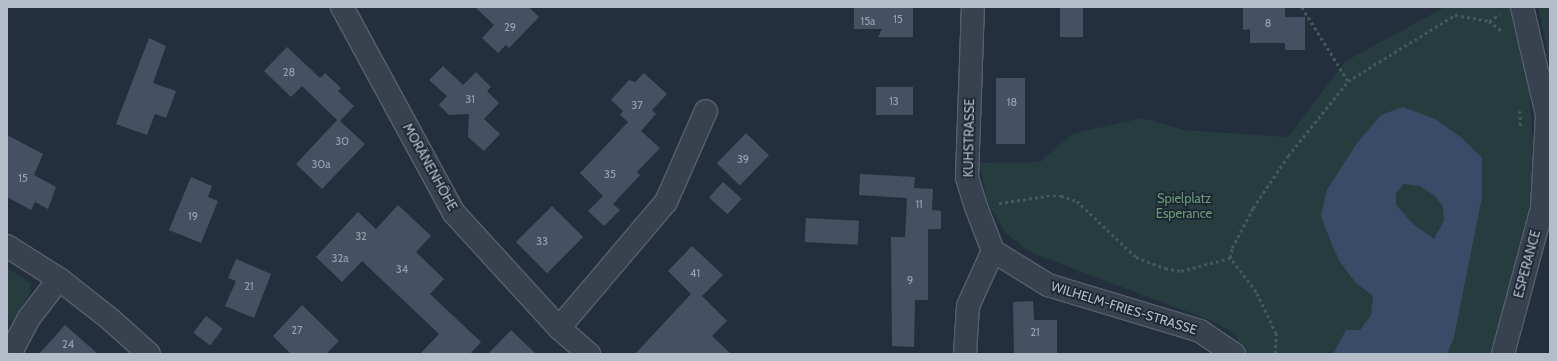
<!DOCTYPE html>
<meta charset="utf-8">
<style>
body{margin:0}
#map{position:relative;width:1557px;height:361px;overflow:hidden;background:#242f3e;font-family:Cabin,sans-serif}
div>[style]{position:absolute}
.green>*{inset:0;background:#263c3f}
.water>*{inset:0;background:#394c67}
.building>*{inset:0;background:#455162;transform-origin:0 0}
.path>*{height:2.5px;margin-top:-1.25px;transform-origin:0;background:repeating-linear-gradient(90deg,#44595c 0 3px,transparent 0 6px)}
.roads{filter:drop-shadow(1px 0 #565f6c) drop-shadow(-1px 0 #565f6c) drop-shadow(0 1px #565f6c) drop-shadow(0 -1px #565f6c)}
.minor>*{height:22px;margin:-11px;padding:0 11px;transform-origin:11px;border-radius:11px;background:#38414e}
span{translate:-50% -50%;white-space:nowrap;text-align:center;line-height:1.15;-webkit-text-stroke:3.5px #1d2633;paint-order:stroke}
.number-label{font-size:11px;color:#98a1af}
.number-label span{-webkit-text-stroke-width:0}
.street-label{font-size:13px;color:#b4bcc9}
.park-label{font-size:13px;color:#6b9a76}
.frame{position:absolute;inset:0;border:8px solid #b4bcc9;pointer-events:none}
</style>
<div id="map">
<div class="green">
<div style="clip-path:polygon(1445px 7px,1510px 7px,1516px 20px,1527px 64px,1533px 140px,1529px 213px,1493px 354px,1245px 354px,1235px 334px,1212px 321px,1032px 253px,1006px 233px,987px 202px,980px 163px,1040px 162px,1072px 134px,1142px 118px,1184px 130px,1288px 137px,1346px 61px)"></div>
<div style="clip-path:polygon(1538px 7px,1550px 7px,1550px 70px,1544px 33px)"></div>
<div style="clip-path:polygon(7px 268px,31px 283px,30px 292px,12px 322px,7px 319px)"></div>
</div>
<div class="water">
<div style="clip-path:polygon(evenodd,1403px 107px,1435px 119px,1462px 138px,1482px 158px,1482px 197px,1454px 337px,1447px 354px,1333px 354px,1346px 330px,1360px 330px,1371px 315px,1373px 296px,1355px 282px,1340px 262px,1332px 245px,1321px 216px,1327px 190px,1357px 143px,1381px 115px,1403px 107px,1403px 184px,1420px 186px,1435px 196px,1443px 207px,1444px 221px,1434px 239px,1413px 224px,1396px 205px,1396px 194px,1403px 184px)"></div>
</div>
<div class="building">
<div style="clip-path:polygon(475px 7px,529px 7px,539px 17px,509px 48px,506px 45px,498px 53px,482px 38px,494px 25px)"></div>
<div style="clip-path:polygon(854px 7px,913px 7px,913px 37px,878px 37px,882px 29px,854px 29px)"></div>
<div style="left:1060px;top:7px;width:23px;height:30px"></div>
<div style="clip-path:polygon(1243px 7px,1285px 7px,1285px 17px,1305px 17px,1305px 50px,1285px 50px,1285px 43px,1250px 43px,1250px 29px,1243px 30px)"></div>
<div style="clip-path:polygon(149px 38px,166px 46px,153px 83px,176px 91px,166px 118px,155px 114px,147px 135px,116px 124px)"></div>
<div style="clip-path:polygon(287px 47px,320px 78px,325px 73px,341px 88px,338px 91px,354px 106px,340px 121px,365px 144px,322px 189px,296px 164px,337px 120px,302px 86px,291px 97px,264px 71px)"></div>
<div style="clip-path:polygon(443px 66px,463px 85px,476px 72px,491px 87px,487px 91px,499px 103px,484px 119px,500px 134px,484px 151px,468px 137px,469px 114px,449px 115px,439px 105px,447px 96px,429px 80px)"></div>
<div style="clip-path:polygon(644px 73px,667px 94px,652px 110px,656px 114px,641px 131px,660px 148px,637px 172px,640px 175px,613px 204px,620px 210px,604px 226px,588px 211px,603px 196px,580px 173px,628px 122px,620px 115px,623px 111px,611px 100px,629px 80px,635px 82px)"></div>
<div style="left:996px;top:78px;width:29px;height:66px"></div>
<div style="left:876px;top:87px;width:37px;height:28px"></div>
<div style="left:746px;top:133px;width:32px;height:42px;rotate:44deg"></div>
<div style="clip-path:polygon(7px 135px,43px 154px,34px 175px,56px 187px,48px 209px,35px 202px,31px 210px,7px 197px)"></div>
<div style="clip-path:polygon(860px 174px,915px 177px,914px 188px,933px 189px,932px 210px,941px 211px,941px 229px,928px 229px,928px 300px,915px 300px,914px 347px,892px 346px,891px 237px,905px 237px,907px 198px,859px 195px)"></div>
<div style="clip-path:polygon(191px 177px,212px 186px,208px 197px,218px 201px,201px 243px,169px 230px)"></div>
<div style="left:723px;top:182px;width:25px;height:21px;rotate:42deg"></div>
<div style="clip-path:polygon(398px 205px,431px 236px,416px 252px,444px 279px,430px 294px,481px 342px,470px 354px,420px 354px,439px 334px,362px 261px,342px 282px,316px 257px,358px 212px,376px 229px)"></div>
<div style="left:552px;top:206px;width:44px;height:51px;rotate:45deg"></div>
<div style="left:806px;top:218px;width:53px;height:24px;rotate:3deg"></div>
<div style="clip-path:polygon(692px 246px,723px 275px,702px 296px,727px 321px,712px 336px,731px 354px,635px 354px,691px 294px,668px 271px)"></div>
<div style="clip-path:polygon(236px 259px,271px 274px,254px 318px,225px 306px,236px 281px,228px 278px)"></div>
<div style="clip-path:polygon(1033px 301px,1034px 320px,1057px 320px,1057px 354px,1014px 354px,1013px 302px)"></div>
<div style="clip-path:polygon(302px 305px,339px 341px,326px 354px,291px 354px,273px 336px)"></div>
<div style="left:206px;top:316px;width:21px;height:21px;rotate:37deg"></div>
<div style="clip-path:polygon(65px 325px,98px 354px,39px 354px)"></div>
<div style="clip-path:polygon(511px 330px,536px 354px,488px 354px)"></div>
</div>
<div class="path">
<div style="left:1302px;top:7px;width:87px;rotate:58.1deg"></div>
<div style="left:1348px;top:81px;width:126px;rotate:-31.7deg"></div>
<div style="left:1455px;top:15px;width:35px;rotate:10deg"></div>
<div style="left:1489px;top:21px;width:13px;rotate:-32deg"></div>
<div style="left:1489px;top:21px;width:18px;rotate:38deg"></div>
<div style="left:1520px;top:111px;width:17px;rotate:87deg"></div>
<div style="left:999px;top:203px;width:49px;rotate:-8.3deg"></div>
<div style="left:1047px;top:196px;width:14px"></div>
<div style="left:1061px;top:196px;width:17px;rotate:17deg"></div>
<div style="left:1077px;top:201px;width:81px;rotate:43.5deg"></div>
<div style="left:1136px;top:257px;width:31px;rotate:21deg"></div>
<div style="left:1165px;top:268px;width:16px;rotate:11deg"></div>
<div style="left:1181px;top:271px;width:51px;rotate:-14.9deg"></div>
<div style="left:1275px;top:354px;width:20px;rotate:-87deg"></div>
<div style="left:1276px;top:334px;width:47px;rotate:-115.5deg"></div>
<div style="left:1256px;top:292px;width:43px;rotate:-127.4deg"></div>
<div style="left:1230px;top:258px;width:10px;rotate:-79deg"></div>
<div style="left:1232px;top:248px;width:45px;rotate:-62.3deg"></div>
<div style="left:1253px;top:208px;width:63px;rotate:-56.1deg"></div>
<div style="left:1288px;top:156px;width:96px;rotate:-51.3deg"></div>
</div>
<div class="roads">
<div class="minor">
<div style="left:342px;top:7px;width:234px;rotate:61.5deg"></div>
<div style="left:454px;top:213px;width:156px;rotate:47.6deg"></div>
<div style="left:559px;top:328px;width:40px;rotate:41deg"></div>
<div style="left:7px;top:246px;width:62px;rotate:32.4deg"></div>
<div style="left:59px;top:279px;width:65px;rotate:38.1deg"></div>
<div style="left:110px;top:319px;width:52px;rotate:41.9deg"></div>
<div style="left:993px;top:251px;width:65px;rotate:31.7deg"></div>
<div style="left:1048px;top:285px;width:159px;rotate:16.8deg"></div>
<div style="left:1200px;top:331px;width:41px;rotate:34.1deg"></div>
<div style="left:559px;top:328px;width:165px;rotate:-49.7deg"></div>
<div style="left:666px;top:202px;width:99px;rotate:-66.3deg"></div>
<div style="left:10px;top:354px;width:41px;rotate:-62.2deg"></div>
<div style="left:29px;top:318px;width:49px;rotate:-52.4deg"></div>
<div style="left:965px;top:354px;width:48px;rotate:-86.4deg"></div>
<div style="left:968px;top:306px;width:60px;rotate:-65.6deg"></div>
<div style="left:993px;top:251px;width:47px;rotate:-111.1deg"></div>
<div style="left:976px;top:207px;width:31px;rotate:-107deg"></div>
<div style="left:967px;top:177px;width:170px;rotate:-88deg"></div>
<div style="left:1503px;top:354px;width:151px;rotate:-75deg"></div>
<div style="left:1542px;top:208px;width:93px;rotate:-86.9deg"></div>
<div style="left:1547px;top:115px;width:111px;rotate:-103deg"></div>
</div>
</div>
<div class="number-label">
<span style="left:898px;top:19px">15</span>
<span style="left:868px;top:21px">15a</span>
<span style="left:1268px;top:23px">8</span>
<span style="left:510px;top:27px">29</span>
<span style="left:289px;top:72px">28</span>
<span style="left:470px;top:99px">31</span>
<span style="left:894px;top:101px">13</span>
<span style="left:1012px;top:102px">18</span>
<span style="left:637px;top:105px">37</span>
<span style="left:342px;top:141px">30</span>
<span style="left:743px;top:159px">39</span>
<span style="left:321px;top:164px">30a</span>
<span style="left:610px;top:174px">35</span>
<span style="left:23px;top:178px">15</span>
<span style="left:919px;top:204px">11</span>
<span style="left:193px;top:216px">19</span>
<span style="left:361px;top:236px">32</span>
<span style="left:542px;top:241px">33</span>
<span style="left:340px;top:258px">32a</span>
<span style="left:402px;top:269px">34</span>
<span style="left:695px;top:273px">41</span>
<span style="left:910px;top:280px">9</span>
<span style="left:249px;top:286px">21</span>
<span style="left:297px;top:330px">27</span>
<span style="left:1035px;top:332px">21</span>
<span style="left:68px;top:344px">24</span>
</div>
<div class="street-label">
<span style="left:969px;top:138px;rotate:-89deg">KUHSTRASSE</span>
<span style="left:430px;top:167px;rotate:61deg">MORÄNENHÖHE</span>
<span style="left:1527px;top:264px;rotate:-75deg">ESPERANCE</span>
<span style="left:1124px;top:308px;rotate:17deg">WILHELM-FRIES-STRASSE</span>
</div>
<div class="park-label">
<span style="left:1184px;top:206px">Spielplatz<br>Esperance</span>
</div>
<div class="frame"></div>
</div>
